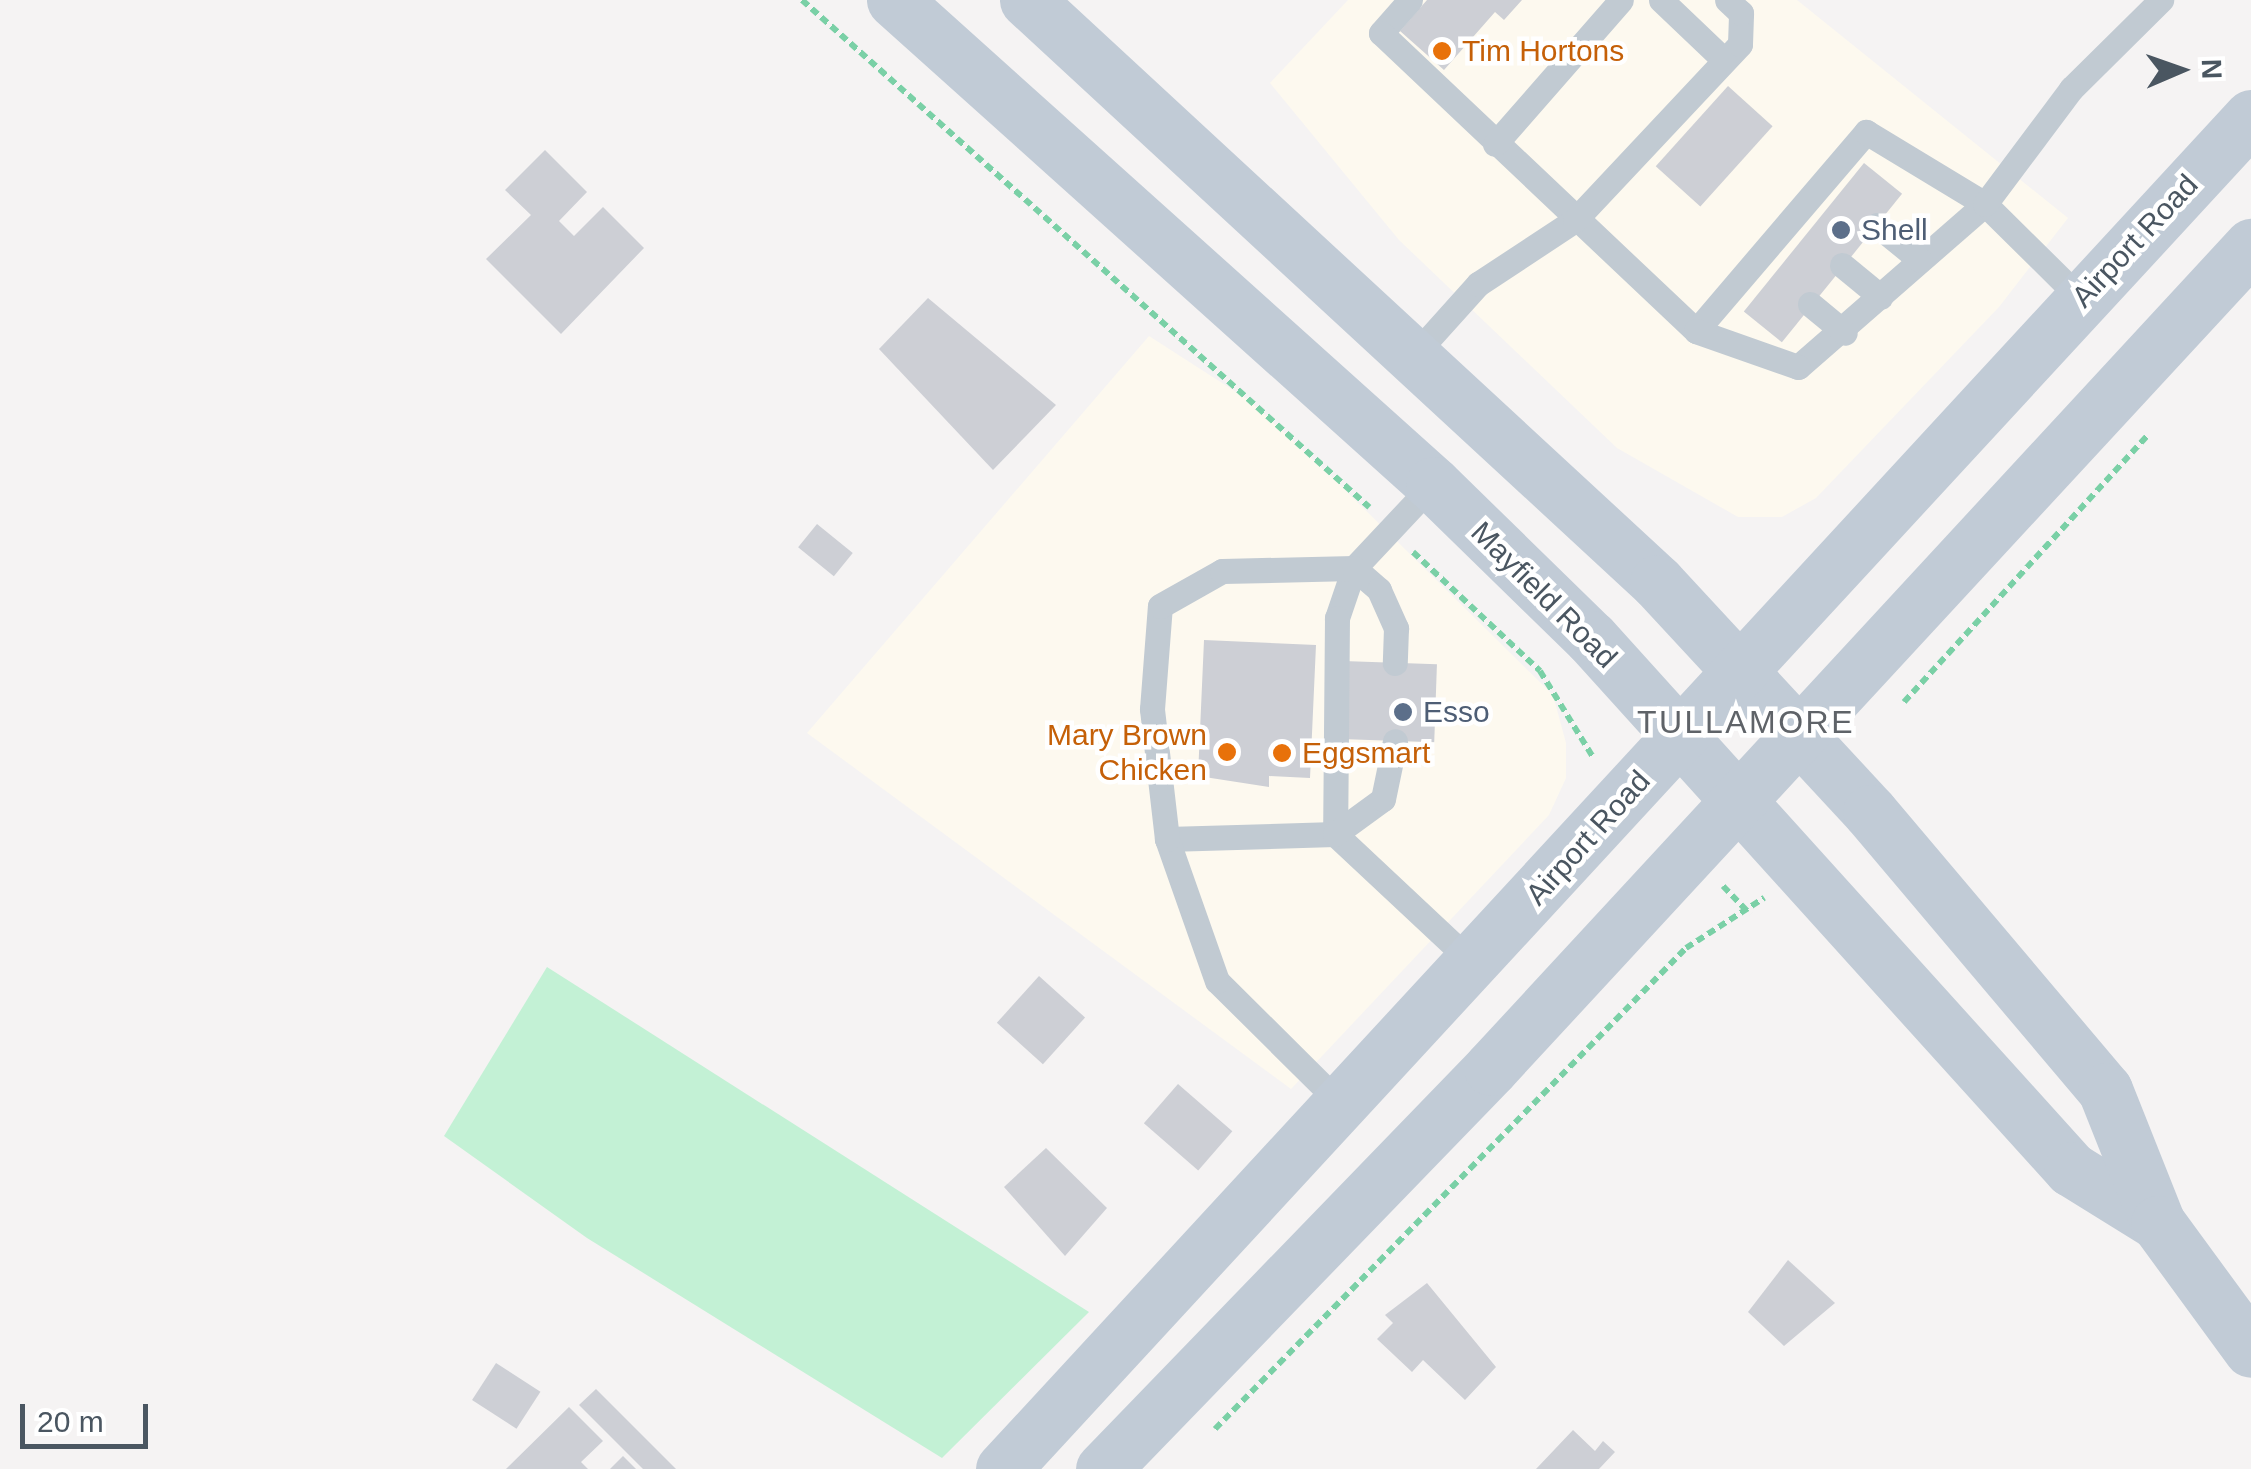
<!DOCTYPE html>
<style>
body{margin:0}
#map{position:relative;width:2251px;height:1469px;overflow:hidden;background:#f5f3f3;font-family:Arial,sans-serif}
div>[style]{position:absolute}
.commercial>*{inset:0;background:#fdf9ef}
.green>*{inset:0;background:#c3f1d5}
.building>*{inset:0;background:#cdcfd5;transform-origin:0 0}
.path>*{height:6px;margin-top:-3px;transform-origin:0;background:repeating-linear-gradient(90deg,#7ad0a6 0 8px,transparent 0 13px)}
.lane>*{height:25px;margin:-12.5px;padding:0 12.5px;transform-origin:12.5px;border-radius:12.5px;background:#c1cad2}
.secondary>*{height:55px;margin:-27.5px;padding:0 27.5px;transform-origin:27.5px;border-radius:27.5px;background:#c1cbd6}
.dots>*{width:28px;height:28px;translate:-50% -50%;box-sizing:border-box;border:5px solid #fff;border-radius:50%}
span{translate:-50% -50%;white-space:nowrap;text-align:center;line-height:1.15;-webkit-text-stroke:9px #fff;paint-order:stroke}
.food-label{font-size:30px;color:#c56008}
.left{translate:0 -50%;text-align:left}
.right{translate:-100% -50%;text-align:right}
.service-label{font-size:30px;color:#4e5e75}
.street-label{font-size:30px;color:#4a5661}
.neighbourhood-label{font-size:32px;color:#5f6368;letter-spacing:2.5px}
.north{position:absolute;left:2131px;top:20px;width:100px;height:100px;-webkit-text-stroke:8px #fff;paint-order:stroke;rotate:88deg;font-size:28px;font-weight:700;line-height:40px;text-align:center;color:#4a5661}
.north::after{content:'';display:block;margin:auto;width:35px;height:45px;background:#4a5661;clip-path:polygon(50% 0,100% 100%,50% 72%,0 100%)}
.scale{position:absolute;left:20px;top:1404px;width:128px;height:45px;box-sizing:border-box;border:5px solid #4a5661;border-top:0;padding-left:12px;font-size:30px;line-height:35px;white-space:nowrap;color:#4a5661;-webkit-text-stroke:8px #fff;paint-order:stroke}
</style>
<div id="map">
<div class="commercial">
<div style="clip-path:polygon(1348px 0,1797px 0,2068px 218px,1999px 307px,1816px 498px,1782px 517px,1738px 517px,1617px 448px,1399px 240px,1270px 83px)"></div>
<div style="clip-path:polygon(1149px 336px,1250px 401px,1339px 484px,1553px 695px,1566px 743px,1566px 778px,1549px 815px,1291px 1089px,807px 733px)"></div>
</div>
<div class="green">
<div style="clip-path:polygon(547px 967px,1089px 1312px,942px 1458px,587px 1238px,444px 1136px)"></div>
</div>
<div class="building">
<div style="clip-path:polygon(1427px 0,1522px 0,1504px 20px,1495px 12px,1444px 70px,1400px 31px)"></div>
<div style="left:1728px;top:86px;width:60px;height:108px;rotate:42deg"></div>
<div style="clip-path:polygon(545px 150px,587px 192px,559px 221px,574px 236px,603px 207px,644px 248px,561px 334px,486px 259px,531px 215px,505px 190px)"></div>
<div style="left:1864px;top:163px;width:49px;height:191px;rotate:39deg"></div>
<div style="clip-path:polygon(928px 298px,1056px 405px,993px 470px,879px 349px)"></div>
<div style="left:817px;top:524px;width:46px;height:30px;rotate:39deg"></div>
<div style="clip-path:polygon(1204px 640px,1316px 645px,1310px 778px,1269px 776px,1269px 787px,1198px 776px)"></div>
<div style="left:1343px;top:661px;width:94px;height:78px;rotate:2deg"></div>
<div style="left:1039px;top:976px;width:62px;height:63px;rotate:42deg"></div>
<div style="left:1178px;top:1084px;width:72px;height:52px;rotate:41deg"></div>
<div style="clip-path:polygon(1046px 1148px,1107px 1208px,1065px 1256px,1004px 1187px)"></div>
<div style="clip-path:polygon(1788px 1260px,1835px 1303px,1784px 1346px,1748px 1312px)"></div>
<div style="clip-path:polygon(1427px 1283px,1496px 1367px,1465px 1400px,1423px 1360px,1412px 1372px,1377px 1339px,1393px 1323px,1385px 1315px)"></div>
<div style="left:496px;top:1363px;width:53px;height:44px;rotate:33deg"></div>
<div style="clip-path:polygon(596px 1389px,676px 1469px,643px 1469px,579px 1405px)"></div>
<div style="clip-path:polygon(569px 1407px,603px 1441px,581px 1462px,588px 1469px,506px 1469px)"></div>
<div style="clip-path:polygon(1573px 1430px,1595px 1451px,1603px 1441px,1615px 1452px,1599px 1469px,1536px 1469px)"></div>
<div style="clip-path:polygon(623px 1456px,636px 1469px,610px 1469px)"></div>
</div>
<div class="path">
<div style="left:802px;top:0;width:761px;rotate:41.8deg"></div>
<div style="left:1413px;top:552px;width:174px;rotate:43.1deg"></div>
<div style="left:1540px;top:671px;width:101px;rotate:58.4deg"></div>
<div style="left:1904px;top:702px;width:360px;rotate:-47.6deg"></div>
<div style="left:1723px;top:886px;width:39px;rotate:46deg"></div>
<div style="left:1215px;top:1429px;width:673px;rotate:-45.6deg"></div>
<div style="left:1686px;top:948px;width:93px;rotate:-32.7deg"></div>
</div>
<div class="lane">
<div style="left:1410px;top:0;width:44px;rotate:131.3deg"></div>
<div style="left:1381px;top:33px;width:434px;rotate:43.4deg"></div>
<div style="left:1696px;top:331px;width:262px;rotate:-49.5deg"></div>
<div style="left:1866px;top:132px;width:139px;rotate:31.2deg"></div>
<div style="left:1985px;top:204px;width:248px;rotate:138.9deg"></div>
<div style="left:1798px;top:367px;width:108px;rotate:-160.6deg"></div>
<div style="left:1661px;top:0;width:87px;rotate:43.6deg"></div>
<div style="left:1495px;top:144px;width:191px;rotate:-48.8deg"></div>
<div style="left:1877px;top:225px;width:55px;rotate:39.1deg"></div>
<div style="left:1842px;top:265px;width:50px;rotate:39.4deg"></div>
<div style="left:2081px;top:299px;width:135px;rotate:-135.3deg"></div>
<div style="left:1985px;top:204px;width:144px;rotate:-53.2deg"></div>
<div style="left:2071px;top:89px;width:127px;rotate:-44.7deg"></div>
<div style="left:1810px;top:304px;width:45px;rotate:39.6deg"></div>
<div style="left:1416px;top:353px;width:93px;rotate:-48.1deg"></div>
<div style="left:1478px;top:284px;width:116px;rotate:-33.4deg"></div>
<div style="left:1575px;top:220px;width:241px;rotate:-46.8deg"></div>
<div style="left:1740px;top:44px;width:31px;rotate:-88deg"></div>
<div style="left:1741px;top:13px;width:19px;rotate:-137deg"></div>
<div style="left:1433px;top:484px;width:115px;rotate:133.2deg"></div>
<div style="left:1354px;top:568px;width:53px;rotate:108.8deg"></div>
<div style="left:1337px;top:618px;width:216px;rotate:90.5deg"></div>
<div style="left:1335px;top:834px;width:190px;rotate:43.1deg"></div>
<div style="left:1167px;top:839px;width:168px;rotate:-1.7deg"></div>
<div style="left:1335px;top:834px;width:59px;rotate:-36.1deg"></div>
<div style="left:1383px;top:799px;width:59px;rotate:-78.3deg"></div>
<div style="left:1343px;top:1106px;width:177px;rotate:-135.2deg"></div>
<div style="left:1217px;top:981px;width:151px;rotate:-109.4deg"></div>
<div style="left:1167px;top:839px;width:131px;rotate:-96.6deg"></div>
<div style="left:1152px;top:709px;width:103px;rotate:-85.6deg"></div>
<div style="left:1160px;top:606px;width:71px;rotate:-29.4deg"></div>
<div style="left:1222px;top:571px;width:132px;rotate:-1.3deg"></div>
<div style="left:1354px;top:568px;width:33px;rotate:41deg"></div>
<div style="left:1379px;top:590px;width:42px;rotate:65.9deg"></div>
<div style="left:1396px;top:628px;width:35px;rotate:92deg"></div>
</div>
<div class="secondary">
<div style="left:894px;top:0;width:724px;rotate:41.92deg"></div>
<div style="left:1433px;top:484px;width:221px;rotate:44.3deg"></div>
<div style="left:1591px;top:638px;width:716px;rotate:47.89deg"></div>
<div style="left:2071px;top:1169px;width:102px;rotate:31.8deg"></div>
<div style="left:1027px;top:0;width:858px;rotate:42.73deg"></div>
<div style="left:1657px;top:582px;width:313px;rotate:47.2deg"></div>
<div style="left:1870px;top:812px;width:364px;rotate:49.8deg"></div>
<div style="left:2105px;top:1090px;width:143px;rotate:68.3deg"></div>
<div style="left:2158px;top:1223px;width:157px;rotate:53.8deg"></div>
<div style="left:1003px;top:1469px;width:1840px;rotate:-47.29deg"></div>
<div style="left:1103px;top:1469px;width:558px;rotate:-45.94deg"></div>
<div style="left:1491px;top:1068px;width:1120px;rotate:-47.24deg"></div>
</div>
<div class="dots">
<div style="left:1442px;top:51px;background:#e8710a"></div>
<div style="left:1841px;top:230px;background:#5c6f8a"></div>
<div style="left:1403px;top:712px;background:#5c6f8a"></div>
<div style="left:1227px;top:752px;background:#e8710a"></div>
<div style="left:1282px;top:753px;background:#e8710a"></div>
</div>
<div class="food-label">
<span class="left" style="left:1462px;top:51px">Tim Hortons</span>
<span class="right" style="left:1207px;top:752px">Mary Brown<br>Chicken</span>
<span class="left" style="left:1302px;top:753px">Eggsmart</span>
</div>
<div class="service-label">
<span class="left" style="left:1861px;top:230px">Shell</span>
<span class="left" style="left:1423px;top:712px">Esso</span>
</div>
<div class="street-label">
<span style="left:2135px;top:241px;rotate:-47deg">Airport Road</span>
<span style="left:1544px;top:595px;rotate:45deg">Mayfield Road</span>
<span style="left:1588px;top:838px;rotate:-48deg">Airport Road</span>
</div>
<div class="neighbourhood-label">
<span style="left:1746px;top:722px">TULLAMORE</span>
</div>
<div class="north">N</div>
<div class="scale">20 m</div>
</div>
